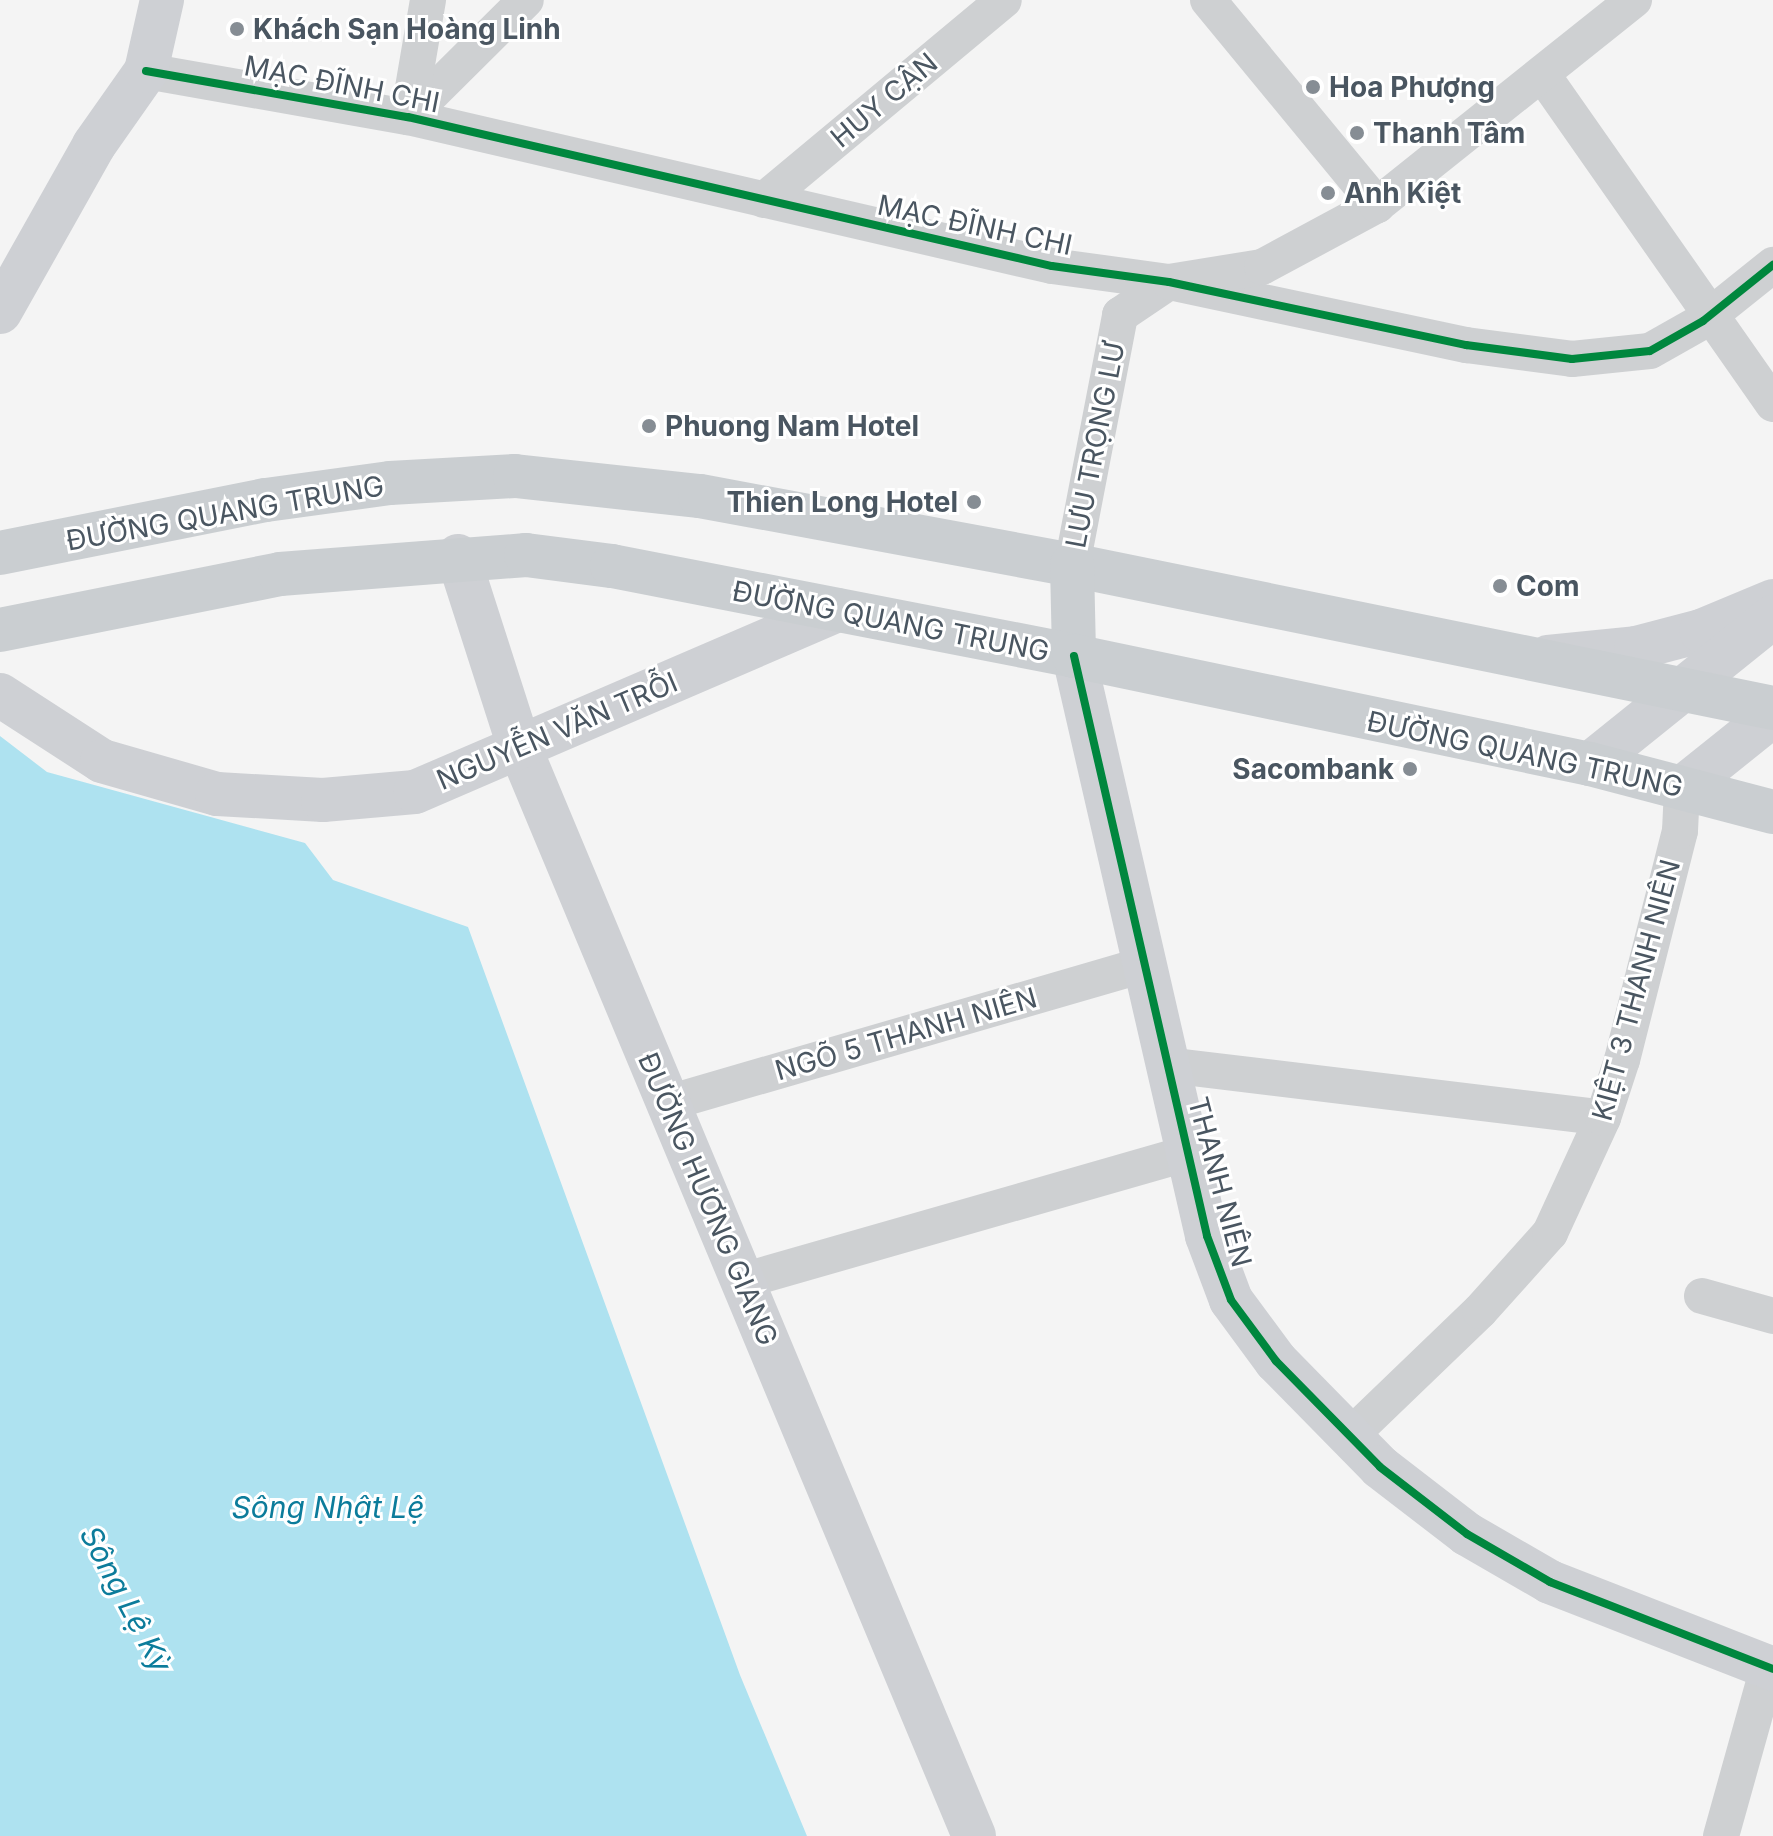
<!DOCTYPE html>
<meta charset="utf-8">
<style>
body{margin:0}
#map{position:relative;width:1773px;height:1836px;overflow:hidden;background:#f4f4f4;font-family:Inter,sans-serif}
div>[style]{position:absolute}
.water>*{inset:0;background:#aee2f0}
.street>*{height:36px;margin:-18px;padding:0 18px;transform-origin:18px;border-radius:18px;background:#ced0d2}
.secondary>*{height:44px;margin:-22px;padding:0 22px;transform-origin:22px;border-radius:22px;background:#ced0d4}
.primary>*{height:44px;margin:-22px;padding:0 22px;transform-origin:22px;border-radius:22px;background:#caced1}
.cycleway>*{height:8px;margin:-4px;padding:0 4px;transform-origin:4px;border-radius:4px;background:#00873e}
.dots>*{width:22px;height:22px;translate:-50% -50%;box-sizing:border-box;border:4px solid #fff;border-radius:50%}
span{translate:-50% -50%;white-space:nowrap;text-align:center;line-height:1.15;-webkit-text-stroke:6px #fff;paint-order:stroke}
.poi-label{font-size:28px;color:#4a5661;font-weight:700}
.left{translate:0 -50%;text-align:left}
.right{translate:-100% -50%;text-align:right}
.street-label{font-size:28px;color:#4a5661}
.water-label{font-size:30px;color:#0c7c9b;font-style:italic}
</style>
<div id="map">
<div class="water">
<div style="clip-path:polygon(0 736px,47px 772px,305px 843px,333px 880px,468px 927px,740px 1675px,807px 1836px,0 1836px)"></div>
</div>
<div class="street">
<div style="left:1208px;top:0;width:266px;rotate:50.5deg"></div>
<div style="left:146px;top:71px;width:266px;rotate:10deg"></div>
<div style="left:408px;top:117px;width:661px;rotate:13.03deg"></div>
<div style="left:1052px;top:266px;width:118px;rotate:7.8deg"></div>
<div style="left:1169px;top:282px;width:304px;rotate:12deg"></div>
<div style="left:1466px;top:345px;width:107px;rotate:7.5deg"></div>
<div style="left:1572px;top:359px;width:78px;rotate:-5.9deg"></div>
<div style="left:1650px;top:351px;width:61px;rotate:-29.5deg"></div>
<div style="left:1703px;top:321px;width:90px;rotate:-38.7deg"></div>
<div style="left:1542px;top:74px;width:403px;rotate:55deg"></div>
<div style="left:408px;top:117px;width:166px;rotate:-44.8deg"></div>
<div style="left:408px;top:117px;width:119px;rotate:-80.3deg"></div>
<div style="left:764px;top:200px;width:312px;rotate:-39.8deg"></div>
<div style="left:1072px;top:565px;width:255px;rotate:-79.1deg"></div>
<div style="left:1120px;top:315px;width:59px;rotate:-34deg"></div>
<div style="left:1169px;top:282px;width:94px;rotate:-9.2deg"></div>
<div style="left:1262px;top:267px;width:131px;rotate:-28.3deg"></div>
<div style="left:1377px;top:205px;width:329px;rotate:-38.6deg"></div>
<div style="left:1167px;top:1065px;width:439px;rotate:6.9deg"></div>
<div style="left:668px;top:1103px;width:496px;rotate:-16.2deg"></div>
<div style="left:742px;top:1281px;width:464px;rotate:-16deg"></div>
<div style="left:1702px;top:1296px;width:74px;rotate:15.7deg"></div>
<div style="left:1350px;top:1436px;width:180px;rotate:-43.9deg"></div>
<div style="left:1480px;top:1311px;width:105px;rotate:-48.1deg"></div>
<div style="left:1550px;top:1233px;width:127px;rotate:-65.3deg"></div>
<div style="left:1603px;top:1118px;width:61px;rotate:-71.9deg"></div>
<div style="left:1622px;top:1060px;width:236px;rotate:-75.8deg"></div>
<div style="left:1680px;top:831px;width:43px;rotate:-87.3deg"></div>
<div style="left:1721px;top:1836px;width:174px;rotate:-74.4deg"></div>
</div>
<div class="secondary">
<div style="left:0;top:312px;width:192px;rotate:-60.6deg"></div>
<div style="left:94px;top:145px;width:90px;rotate:-54.9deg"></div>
<div style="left:146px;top:71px;width:73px;rotate:-77.3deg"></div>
<div style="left:458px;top:556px;width:200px;rotate:72.2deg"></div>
<div style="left:519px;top:746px;width:1181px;rotate:67.34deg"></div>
<div style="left:1074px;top:656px;width:595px;rotate:77.08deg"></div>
<div style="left:1207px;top:1236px;width:68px;rotate:69.4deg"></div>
<div style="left:1231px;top:1300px;width:76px;rotate:53.6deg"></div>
<div style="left:1276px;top:1361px;width:148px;rotate:45.5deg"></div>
<div style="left:1380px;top:1467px;width:110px;rotate:37.6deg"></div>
<div style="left:1467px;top:1534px;width:96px;rotate:30deg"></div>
<div style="left:1550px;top:1582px;width:239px;rotate:21.3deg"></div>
<div style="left:1548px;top:657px;width:88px;rotate:-5.8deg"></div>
<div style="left:1636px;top:648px;width:67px;rotate:-14.7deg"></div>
<div style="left:1701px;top:631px;width:78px;rotate:-22.6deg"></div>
<div style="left:0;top:695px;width:121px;rotate:32.9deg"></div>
<div style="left:102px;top:761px;width:120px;rotate:16deg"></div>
<div style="left:217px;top:794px;width:106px;rotate:3.2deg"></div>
<div style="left:323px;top:800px;width:92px;rotate:-5deg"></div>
<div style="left:415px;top:792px;width:460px;rotate:-23.3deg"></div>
<div style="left:1590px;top:764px;width:235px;rotate:-38.8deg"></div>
<div style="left:1682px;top:788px;width:117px;rotate:-38.7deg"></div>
</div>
<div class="primary">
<div style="left:0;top:553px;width:271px;rotate:-11.3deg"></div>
<div style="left:266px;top:500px;width:125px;rotate:-7.8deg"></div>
<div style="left:390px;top:483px;width:125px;rotate:-3.2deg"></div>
<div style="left:515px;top:476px;width:186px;rotate:6.2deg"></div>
<div style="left:700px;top:496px;width:378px;rotate:10.5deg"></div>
<div style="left:1072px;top:565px;width:715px;rotate:11.53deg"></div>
<div style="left:1072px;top:565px;width:91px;rotate:88.7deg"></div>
<div style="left:0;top:630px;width:286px;rotate:-11.3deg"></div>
<div style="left:280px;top:574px;width:247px;rotate:-4.4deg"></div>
<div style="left:526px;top:555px;width:87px;rotate:7.3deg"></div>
<div style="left:612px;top:566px;width:471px;rotate:11deg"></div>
<div style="left:1074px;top:656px;width:527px;rotate:11.82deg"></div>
<div style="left:1590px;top:764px;width:189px;rotate:14.7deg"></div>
</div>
<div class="cycleway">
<div style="left:146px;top:71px;width:266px;rotate:10deg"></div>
<div style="left:408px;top:117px;width:661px;rotate:13.03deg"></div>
<div style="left:1052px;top:266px;width:118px;rotate:7.8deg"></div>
<div style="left:1169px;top:282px;width:304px;rotate:12deg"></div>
<div style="left:1466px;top:345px;width:107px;rotate:7.5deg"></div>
<div style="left:1572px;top:359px;width:78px;rotate:-5.9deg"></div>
<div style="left:1650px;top:351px;width:61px;rotate:-29.5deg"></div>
<div style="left:1703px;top:321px;width:90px;rotate:-38.7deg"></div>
<div style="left:1074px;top:656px;width:595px;rotate:77.08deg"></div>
<div style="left:1207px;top:1236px;width:68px;rotate:69.4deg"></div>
<div style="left:1231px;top:1300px;width:76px;rotate:53.6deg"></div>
<div style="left:1276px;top:1361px;width:148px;rotate:45.5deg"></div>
<div style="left:1380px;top:1467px;width:110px;rotate:37.6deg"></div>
<div style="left:1467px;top:1534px;width:96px;rotate:30deg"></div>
<div style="left:1550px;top:1582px;width:239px;rotate:21.3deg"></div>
</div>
<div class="dots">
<div style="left:237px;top:29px;background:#868d94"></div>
<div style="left:1313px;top:87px;background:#868d94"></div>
<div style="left:1357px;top:133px;background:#868d94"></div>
<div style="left:1328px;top:193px;background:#868d94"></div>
<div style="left:649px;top:426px;background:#868d94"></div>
<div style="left:974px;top:502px;background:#868d94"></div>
<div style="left:1500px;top:586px;background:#868d94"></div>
<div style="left:1410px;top:769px;background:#868d94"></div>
</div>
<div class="poi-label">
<span class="left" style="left:253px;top:29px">Khách Sạn Hoàng Linh</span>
<span class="left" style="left:1329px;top:87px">Hoa Phượng</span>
<span class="left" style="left:1373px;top:133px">Thanh Tâm</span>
<span class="left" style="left:1344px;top:193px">Anh Kiệt</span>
<span class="left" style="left:665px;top:426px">Phuong Nam Hotel</span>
<span class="right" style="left:958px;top:502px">Thien Long Hotel</span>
<span class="left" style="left:1516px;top:586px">Com</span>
<span class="right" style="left:1394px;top:769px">Sacombank</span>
</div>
<div class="street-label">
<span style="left:342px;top:84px;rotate:11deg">MẠC ĐĨNH CHI</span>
<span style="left:884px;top:100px;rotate:-40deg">HUY CẬN</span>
<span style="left:975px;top:225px;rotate:12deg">MẠC ĐĨNH CHI</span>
<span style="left:1095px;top:445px;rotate:-79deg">LƯU TRỌNG LƯ</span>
<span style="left:225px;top:513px;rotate:-10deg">ĐƯỜNG QUANG TRUNG</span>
<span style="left:891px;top:621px;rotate:11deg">ĐƯỜNG QUANG TRUNG</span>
<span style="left:557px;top:731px;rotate:-23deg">NGUYỄN VĂN TRỖI</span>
<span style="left:1525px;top:754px;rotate:12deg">ĐƯỜNG QUANG TRUNG</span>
<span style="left:1636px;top:990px;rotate:-75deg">KIỆT 3 THANH NIÊN</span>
<span style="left:906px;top:1034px;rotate:-16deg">NGÕ 5 THANH NIÊN</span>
<span style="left:1220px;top:1182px;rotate:75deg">THANH NIÊN</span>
<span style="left:708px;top:1199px;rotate:67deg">ĐƯỜNG HƯƠNG GIANG</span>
</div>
<div class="water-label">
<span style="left:328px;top:1507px">Sông Nhật Lệ</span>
<span style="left:126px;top:1599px;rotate:62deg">Sông Lệ Kỳ</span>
</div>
</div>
